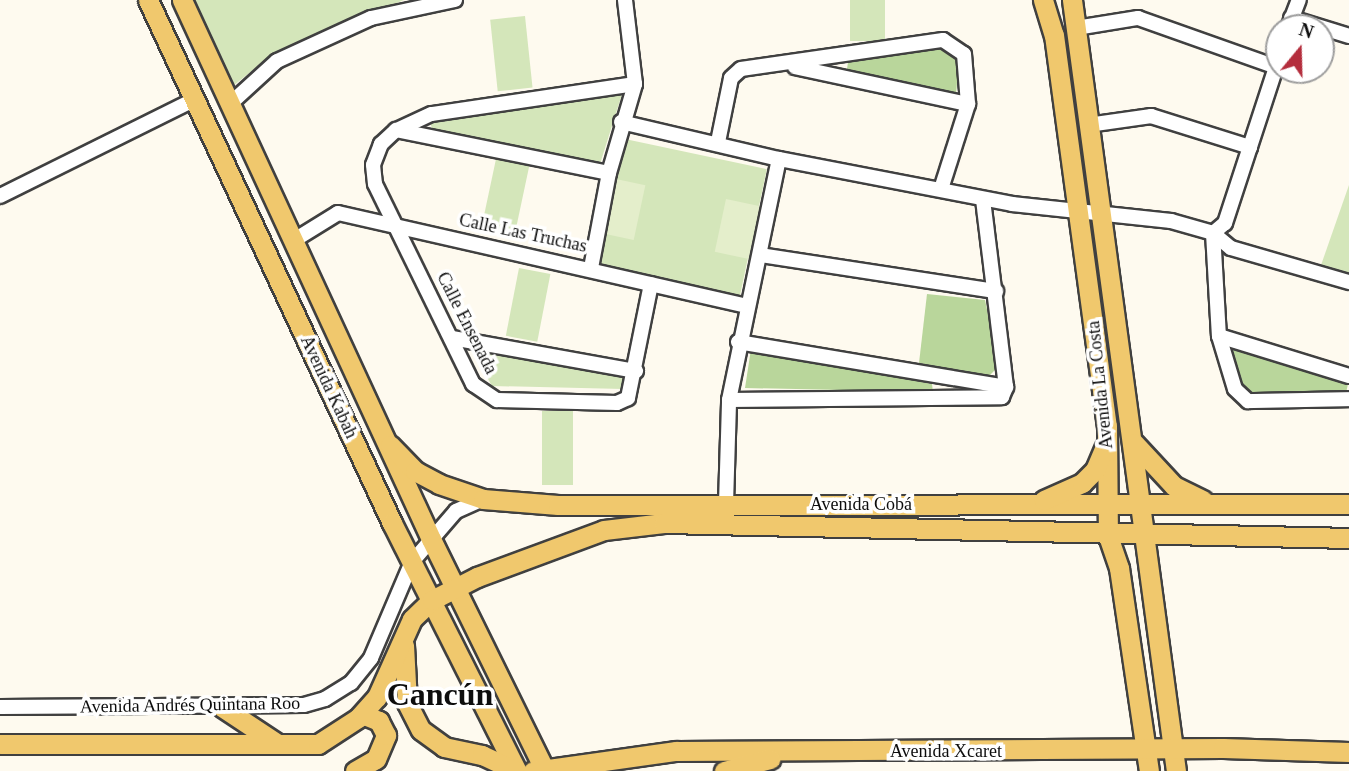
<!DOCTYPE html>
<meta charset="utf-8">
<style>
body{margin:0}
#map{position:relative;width:1349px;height:771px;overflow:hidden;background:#fefaef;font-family:Georgia,serif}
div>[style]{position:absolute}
.green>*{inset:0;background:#d4e6ba;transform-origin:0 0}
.forest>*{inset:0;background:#b9d69b}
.pitch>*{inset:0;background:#e4eecb;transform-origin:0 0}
.roads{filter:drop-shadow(2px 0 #404040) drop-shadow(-2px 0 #404040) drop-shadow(0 2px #404040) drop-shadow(0 -2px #404040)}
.minor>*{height:14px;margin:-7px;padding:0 7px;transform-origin:7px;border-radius:7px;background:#fff}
.major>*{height:19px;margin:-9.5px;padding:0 9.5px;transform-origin:9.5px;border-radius:9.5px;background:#f0c86d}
span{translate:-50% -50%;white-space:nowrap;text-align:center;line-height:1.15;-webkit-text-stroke:7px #fff;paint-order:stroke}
.street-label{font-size:18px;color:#0d0d0d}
.town-label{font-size:32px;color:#0d0d0d;font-weight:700}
.north{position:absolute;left:1265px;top:14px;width:70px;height:70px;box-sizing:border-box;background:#fff;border:2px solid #9e9e9e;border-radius:50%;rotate:19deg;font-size:19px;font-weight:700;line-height:28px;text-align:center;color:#0d0d0d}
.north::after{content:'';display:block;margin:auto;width:24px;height:32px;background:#b42e3d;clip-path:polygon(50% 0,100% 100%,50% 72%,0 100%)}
</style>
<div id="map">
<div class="green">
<div style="clip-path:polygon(195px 0,404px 0,274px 53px,233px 86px)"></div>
<div style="left:850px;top:0;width:35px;height:41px"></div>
<div style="left:525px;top:16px;width:72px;height:35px;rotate:84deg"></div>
<div style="clip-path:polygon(623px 91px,600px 164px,433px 131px,429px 120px)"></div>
<div style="left:625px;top:139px;width:145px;height:130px;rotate:12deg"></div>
<div style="left:496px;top:159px;width:34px;height:70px;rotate:12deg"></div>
<div style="clip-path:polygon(1349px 185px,1349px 277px,1320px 268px)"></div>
<div style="left:519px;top:268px;width:32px;height:69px;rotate:11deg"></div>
<div style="clip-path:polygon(479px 348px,631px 377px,623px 389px,492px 386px,473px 353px)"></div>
<div style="left:542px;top:411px;width:31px;height:74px"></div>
</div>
<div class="forest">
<div style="clip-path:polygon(932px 45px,959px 57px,956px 95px,847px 69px,848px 62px)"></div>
<div style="clip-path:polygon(927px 294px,985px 300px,999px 366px,989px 376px,919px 363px)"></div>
<div style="clip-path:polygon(1235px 347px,1334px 378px,1348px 384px,1346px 393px,1245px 393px,1237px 383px,1227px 349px)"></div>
<div style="clip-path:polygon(751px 349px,932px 384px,933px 392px,745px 388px)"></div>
</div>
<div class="pitch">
<div style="left:616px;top:179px;width:30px;height:56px;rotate:12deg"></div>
<div style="left:726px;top:199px;width:35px;height:54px;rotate:12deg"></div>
</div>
<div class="roads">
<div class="minor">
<div style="left:1291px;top:18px;width:61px;rotate:17.2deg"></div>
<div style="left:1076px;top:28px;width:63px;rotate:-9.2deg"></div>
<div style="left:1138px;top:18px;width:146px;rotate:19.5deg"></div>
<div style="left:1288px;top:28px;width:30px;rotate:-69deg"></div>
<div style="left:1279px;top:58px;width:174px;rotate:108.1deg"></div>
<div style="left:1225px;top:223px;width:16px;rotate:140deg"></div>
<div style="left:1213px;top:233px;width:103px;rotate:86.7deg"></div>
<div style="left:1219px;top:336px;width:55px;rotate:73.2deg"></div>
<div style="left:1235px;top:389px;width:18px;rotate:43deg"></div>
<div style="left:1248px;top:401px;width:101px;rotate:-1.1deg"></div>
<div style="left:795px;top:67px;width:177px;rotate:12.1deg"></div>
<div style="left:635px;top:84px;width:206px;rotate:171.6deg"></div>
<div style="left:431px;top:114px;width:38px;rotate:155deg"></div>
<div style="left:396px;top:130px;width:21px;rotate:137deg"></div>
<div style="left:381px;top:144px;width:22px;rotate:111deg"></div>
<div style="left:373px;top:165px;width:19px;rotate:84deg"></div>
<div style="left:375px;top:184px;width:223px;rotate:63.9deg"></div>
<div style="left:473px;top:384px;width:29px;rotate:34deg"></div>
<div style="left:497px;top:400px;width:120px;rotate:1.4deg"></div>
<div style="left:617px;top:403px;width:12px;rotate:-24deg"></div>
<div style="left:628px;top:398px;width:116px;rotate:-78.6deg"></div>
<div style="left:231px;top:103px;width:62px;rotate:-42.4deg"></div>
<div style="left:277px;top:61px;width:103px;rotate:-24.6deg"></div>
<div style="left:371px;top:18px;width:86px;rotate:-12.1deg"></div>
<div style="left:621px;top:122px;width:162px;rotate:13.2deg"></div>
<div style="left:779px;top:159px;width:237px;rotate:10.9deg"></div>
<div style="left:1012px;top:204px;width:160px;rotate:6.1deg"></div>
<div style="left:1171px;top:221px;width:44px;rotate:15.9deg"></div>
<div style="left:1213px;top:233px;width:23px;rotate:40deg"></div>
<div style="left:1231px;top:248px;width:123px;rotate:16.1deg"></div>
<div style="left:1088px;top:125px;width:64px;rotate:-8.1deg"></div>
<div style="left:1151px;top:116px;width:104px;rotate:17.4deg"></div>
<div style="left:396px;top:130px;width:217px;rotate:11.4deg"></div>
<div style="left:718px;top:142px;width:65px;rotate:-78.5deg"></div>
<div style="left:731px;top:78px;width:13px;rotate:-42deg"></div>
<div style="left:741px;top:69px;width:204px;rotate:-8.2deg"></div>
<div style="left:943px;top:40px;width:25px;rotate:34deg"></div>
<div style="left:964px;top:54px;width:50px;rotate:85.4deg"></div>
<div style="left:968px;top:104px;width:89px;rotate:107.6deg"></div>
<div style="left:0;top:196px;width:218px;rotate:-26.4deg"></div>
<div style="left:296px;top:239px;width:49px;rotate:-31.8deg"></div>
<div style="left:338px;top:213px;width:420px;rotate:12.8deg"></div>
<div style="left:760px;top:255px;width:239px;rotate:8.7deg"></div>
<div style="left:591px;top:268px;width:97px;rotate:-79.3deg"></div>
<div style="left:609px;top:173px;width:93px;rotate:-73.7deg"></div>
<div style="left:635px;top:84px;width:85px;rotate:-96.8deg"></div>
<div style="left:1219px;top:336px;width:136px;rotate:17.1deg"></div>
<div style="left:452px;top:338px;width:187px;rotate:10.2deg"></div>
<div style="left:738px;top:342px;width:272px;rotate:9.5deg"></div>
<div style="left:729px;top:400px;width:273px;rotate:-0.6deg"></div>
<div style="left:1002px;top:397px;width:11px;rotate:-68deg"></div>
<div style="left:1006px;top:387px;width:189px;rotate:-97deg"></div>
<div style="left:726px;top:504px;width:104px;rotate:-88.3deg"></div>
<div style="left:729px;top:400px;width:246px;rotate:-78.3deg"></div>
<div style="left:0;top:707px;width:304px;rotate:-0.4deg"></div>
<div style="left:304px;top:705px;width:22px;rotate:-16deg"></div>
<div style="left:325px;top:699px;width:31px;rotate:-32deg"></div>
<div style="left:351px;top:683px;width:32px;rotate:-51deg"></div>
<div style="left:371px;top:658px;width:104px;rotate:-66.9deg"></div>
<div style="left:412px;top:562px;width:67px;rotate:-49.2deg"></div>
<div style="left:456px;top:511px;width:30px;rotate:-24deg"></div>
</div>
<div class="major">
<div style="left:148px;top:0;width:577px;rotate:64.99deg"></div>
<div style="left:392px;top:523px;width:278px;rotate:63.3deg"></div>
<div style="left:182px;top:0;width:594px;rotate:65.2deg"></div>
<div style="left:431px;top:539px;width:258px;rotate:63.8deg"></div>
<div style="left:1043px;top:0;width:37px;rotate:73deg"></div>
<div style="left:1054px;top:35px;width:395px;rotate:82.3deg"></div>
<div style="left:1107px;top:426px;width:110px;rotate:89.5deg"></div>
<div style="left:1108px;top:536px;width:34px;rotate:71deg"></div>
<div style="left:1119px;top:568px;width:205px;rotate:81.6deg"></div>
<div style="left:1072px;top:0;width:778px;rotate:82.32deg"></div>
<div style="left:1134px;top:443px;width:59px;rotate:47.1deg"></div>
<div style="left:1174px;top:486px;width:32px;rotate:26deg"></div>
<div style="left:390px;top:445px;width:36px;rotate:46deg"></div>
<div style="left:415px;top:471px;width:27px;rotate:28deg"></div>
<div style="left:439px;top:484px;width:46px;rotate:18.8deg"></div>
<div style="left:483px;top:499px;width:75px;rotate:4.6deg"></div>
<div style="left:558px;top:505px;width:791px;rotate:-0.07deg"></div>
<div style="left:1044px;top:500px;width:42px;rotate:-24.1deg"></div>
<div style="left:1082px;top:483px;width:18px;rotate:-45deg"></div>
<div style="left:1095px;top:470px;width:25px;rotate:-67deg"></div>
<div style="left:404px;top:645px;width:58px;rotate:87deg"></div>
<div style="left:407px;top:703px;width:30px;rotate:63deg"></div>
<div style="left:421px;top:730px;width:29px;rotate:36deg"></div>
<div style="left:444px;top:747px;width:39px;rotate:12deg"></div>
<div style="left:482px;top:755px;width:38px;rotate:25deg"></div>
<div style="left:222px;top:707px;width:67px;rotate:33.5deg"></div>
<div style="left:0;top:744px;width:318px"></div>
<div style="left:318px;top:744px;width:48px;rotate:-33deg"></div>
<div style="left:358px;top:718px;width:28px;rotate:-48deg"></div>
<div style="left:377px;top:697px;width:85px;rotate:-65.8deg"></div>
<div style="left:412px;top:619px;width:28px;rotate:-44deg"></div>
<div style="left:432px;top:600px;width:51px;rotate:-27.1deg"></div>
<div style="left:477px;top:577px;width:135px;rotate:-20.3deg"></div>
<div style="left:604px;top:530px;width:60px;rotate:-6.7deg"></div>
<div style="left:664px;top:523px;width:685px;rotate:1.25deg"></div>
<div style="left:355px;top:771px;width:24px;rotate:-30deg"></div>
<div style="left:376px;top:759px;width:26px;rotate:-67deg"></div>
<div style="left:386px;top:735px;width:16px;rotate:-117deg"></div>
<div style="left:379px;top:721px;width:18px;rotate:-158deg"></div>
<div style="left:533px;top:771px;width:144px;rotate:-8deg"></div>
<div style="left:676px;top:751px;width:547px;rotate:-0.31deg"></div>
<div style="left:1223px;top:748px;width:126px;rotate:1.8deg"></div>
<div style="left:724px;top:771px;width:48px;rotate:-14.6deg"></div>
</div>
</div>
<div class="street-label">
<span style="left:523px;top:233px;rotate:12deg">Calle Las Truchas</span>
<span style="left:467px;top:323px;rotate:63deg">Calle Ensenada</span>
<span style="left:1100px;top:385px;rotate:-96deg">Avenida La Costa</span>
<span style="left:329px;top:387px;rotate:65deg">Avenida Kabah</span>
<span style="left:861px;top:504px">Avenida Cobá</span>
<span style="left:190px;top:705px;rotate:-1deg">Avenida Andrés Quintana Roo</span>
<span style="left:946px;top:751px">Avenida Xcaret</span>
</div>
<div class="town-label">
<span style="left:440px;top:694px">Cancún</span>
</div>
<div class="north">N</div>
</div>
